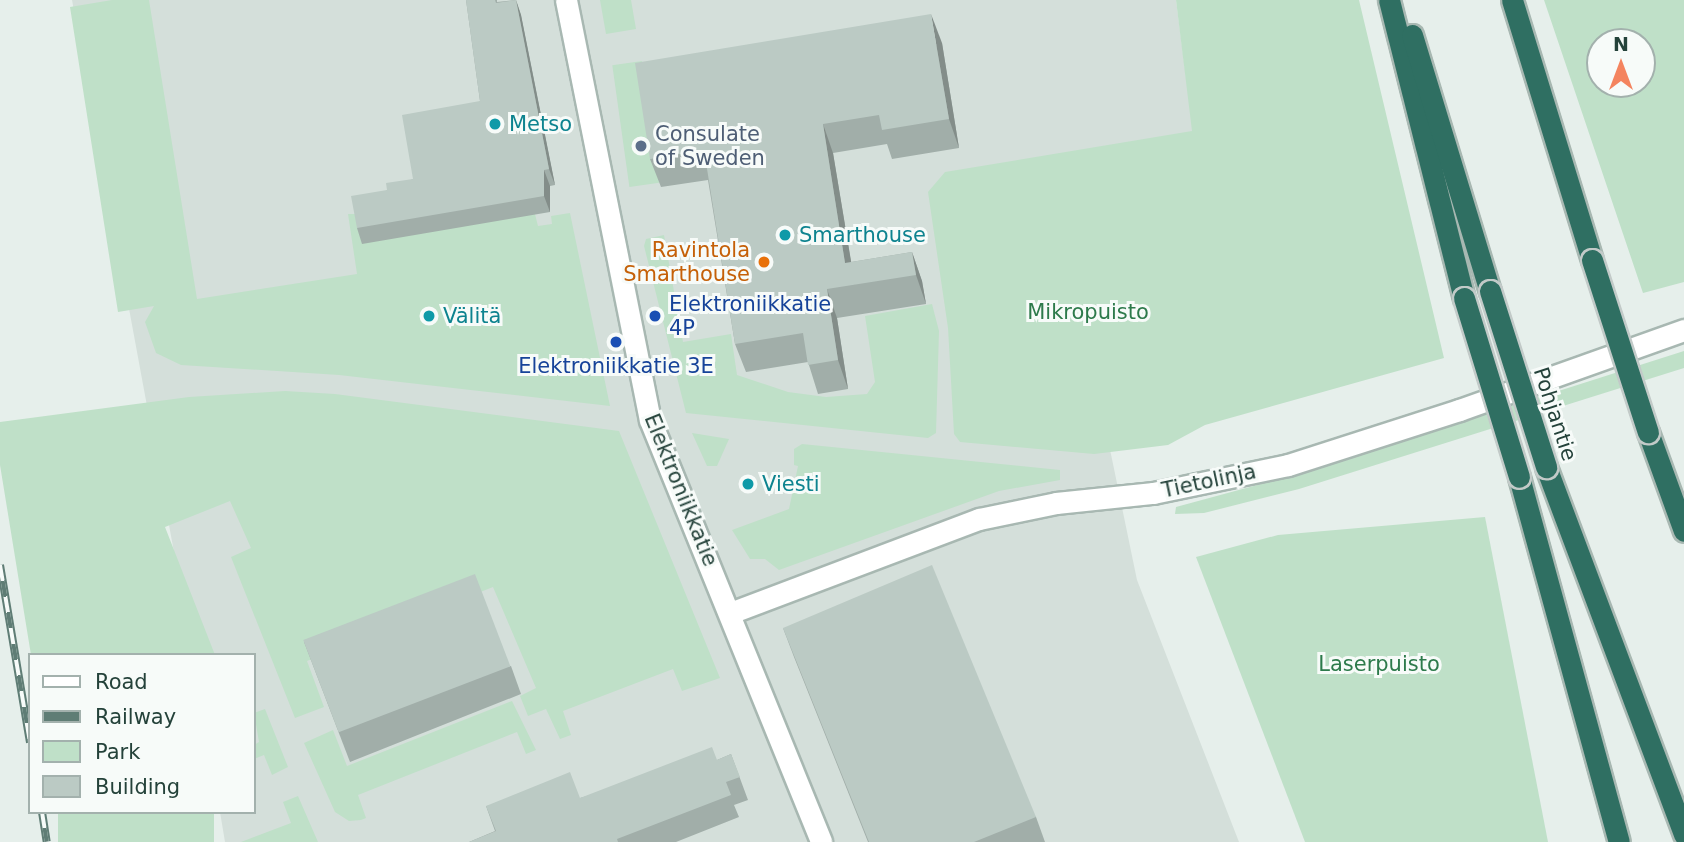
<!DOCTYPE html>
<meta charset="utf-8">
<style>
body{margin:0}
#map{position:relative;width:1684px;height:842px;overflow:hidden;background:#e6efeb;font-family:"DejaVu Sans",sans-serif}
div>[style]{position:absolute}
.built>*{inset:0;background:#d4dfda}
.green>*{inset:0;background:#bfe0c8;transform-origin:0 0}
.roads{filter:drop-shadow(2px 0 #a8b8b2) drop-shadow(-2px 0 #a8b8b2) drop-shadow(0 2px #a8b8b2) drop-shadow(0 -2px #a8b8b2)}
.minor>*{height:21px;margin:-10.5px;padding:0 10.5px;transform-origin:10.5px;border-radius:10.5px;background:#fff}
.motorway>*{height:21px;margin:-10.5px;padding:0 10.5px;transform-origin:10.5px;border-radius:10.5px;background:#2f6f62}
.rail>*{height:8px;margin-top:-4px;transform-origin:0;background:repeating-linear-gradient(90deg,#f7fbf9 0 16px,#5f7d75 0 32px);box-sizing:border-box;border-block:2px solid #5f7d75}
.bridges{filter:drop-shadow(2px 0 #c2cac8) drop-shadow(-2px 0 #c2cac8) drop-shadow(0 2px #c2cac8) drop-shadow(0 -2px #c2cac8)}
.motorway-bridge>*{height:21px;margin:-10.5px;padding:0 10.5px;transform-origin:10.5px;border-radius:10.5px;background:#2f6f62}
.wall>*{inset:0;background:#a1aea9}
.shaded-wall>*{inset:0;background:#838d89}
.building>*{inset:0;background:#bbcac4;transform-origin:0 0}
.dots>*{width:19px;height:19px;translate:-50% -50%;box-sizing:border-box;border:4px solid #f7fbf9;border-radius:50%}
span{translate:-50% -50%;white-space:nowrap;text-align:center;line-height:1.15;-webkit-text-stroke:6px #f7fbf9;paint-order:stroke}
.culture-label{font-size:21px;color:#0d838f}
.left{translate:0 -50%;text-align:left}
.service-label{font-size:21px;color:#4e5e75}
.food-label{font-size:21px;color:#c56008}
.right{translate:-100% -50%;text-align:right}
.transit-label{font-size:21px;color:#164399}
.park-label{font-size:21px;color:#2d7a4b}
.street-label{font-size:21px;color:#24423a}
.legend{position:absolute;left:28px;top:653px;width:228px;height:161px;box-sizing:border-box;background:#f7fbf9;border:2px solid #a3b1ad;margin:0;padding:9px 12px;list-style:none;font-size:21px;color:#24423a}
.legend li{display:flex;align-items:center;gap:14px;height:35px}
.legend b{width:35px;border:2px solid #a3b1ad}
.north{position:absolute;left:1586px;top:28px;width:70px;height:70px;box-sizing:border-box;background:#f7fbf9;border:2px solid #a3b1ad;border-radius:50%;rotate:0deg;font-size:19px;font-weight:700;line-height:28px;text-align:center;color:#24423a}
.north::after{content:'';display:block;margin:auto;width:24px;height:32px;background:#f4845f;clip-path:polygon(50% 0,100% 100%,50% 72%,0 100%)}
</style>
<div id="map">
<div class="built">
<div style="clip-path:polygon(72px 0,1176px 0,1193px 131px,1057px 193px,1137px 580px,1239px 842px,225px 842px,220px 812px,254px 812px,254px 655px,193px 655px)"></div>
</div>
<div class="green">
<div style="clip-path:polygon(112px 0,149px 0,197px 299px,357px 274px,348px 214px,535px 214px,538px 226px,552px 224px,551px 216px,570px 213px,610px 406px,339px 375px,181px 365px,156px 353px,145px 322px,154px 306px,118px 312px,70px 7px)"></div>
<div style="clip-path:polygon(600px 0,631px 0,636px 29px,606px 34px)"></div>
<div style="clip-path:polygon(1176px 0,1359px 0,1444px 358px,1205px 425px,1168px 445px,1094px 454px,960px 442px,954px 434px,948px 328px,928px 192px,945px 172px,1192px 131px)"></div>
<div style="clip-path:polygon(evenodd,1544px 0,1684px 0,1684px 282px,1643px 293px,1544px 0,1642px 42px,1642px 84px,1600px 84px,1600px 42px,1642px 42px)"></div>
<div style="left:642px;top:61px;width:123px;height:30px;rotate:82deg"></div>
<div style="clip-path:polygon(664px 235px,683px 342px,731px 334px,737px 375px,788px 392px,826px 397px,867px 394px,875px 382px,865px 316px,932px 304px,939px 331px,936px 433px,928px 438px,686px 413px,644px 246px,646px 239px)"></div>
<div style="clip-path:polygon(1684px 351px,1684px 368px,1299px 489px,1204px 513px,1175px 514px,1176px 507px,1291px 476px)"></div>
<div style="clip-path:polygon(285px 391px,335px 394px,619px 431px,720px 678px,682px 691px,673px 669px,563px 711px,571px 735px,560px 739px,546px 709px,528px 716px,520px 696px,536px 688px,493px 587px,307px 661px,324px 707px,295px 718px,231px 557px,251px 548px,230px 501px,165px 527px,215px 655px,31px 655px,0 465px,0 422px,189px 397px)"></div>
<div style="clip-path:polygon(692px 433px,729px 439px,717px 466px,707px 466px)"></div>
<div style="clip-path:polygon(802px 444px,1060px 470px,1060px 480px,999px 491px,779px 570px,765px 559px,750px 559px,732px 530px,789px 509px,798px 466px,794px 465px,794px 449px)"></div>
<div style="clip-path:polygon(1485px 517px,1548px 842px,1305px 842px,1196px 557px,1278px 535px)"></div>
<div style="clip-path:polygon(512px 701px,536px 750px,526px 754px,517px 732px,358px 795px,366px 818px,361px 820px,349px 821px,335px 812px,304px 743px,333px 730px,347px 766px)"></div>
<div style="clip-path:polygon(265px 709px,288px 767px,272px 775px,264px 755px,254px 759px,254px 745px,259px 742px,254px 713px)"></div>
<div style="clip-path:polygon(298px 796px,318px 842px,241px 842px,291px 823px,283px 802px)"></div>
<div style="left:58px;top:812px;width:156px;height:30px"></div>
</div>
<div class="roads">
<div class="minor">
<div style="left:566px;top:0;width:428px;rotate:78.7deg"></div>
<div style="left:650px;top:420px;width:455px;rotate:67.9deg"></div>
<div style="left:730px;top:613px;width:266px;rotate:-20.7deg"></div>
<div style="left:979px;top:519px;width:79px;rotate:-11.7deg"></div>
<div style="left:1056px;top:503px;width:98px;rotate:-5.9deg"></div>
<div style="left:1153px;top:493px;width:138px;rotate:-11.7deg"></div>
<div style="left:1288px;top:465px;width:180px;rotate:-17.8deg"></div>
<div style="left:1459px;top:410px;width:239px;rotate:-19.6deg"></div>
</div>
<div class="motorway">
<div style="left:1389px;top:0;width:307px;rotate:75.9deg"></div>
<div style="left:1512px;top:0;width:272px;rotate:72.9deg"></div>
<div style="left:1412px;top:35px;width:268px;rotate:73.1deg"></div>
<div style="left:1648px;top:432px;width:105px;rotate:70deg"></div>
<div style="left:1546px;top:467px;width:393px;rotate:69.4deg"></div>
<div style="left:1519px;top:477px;width:378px;rotate:74.7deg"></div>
</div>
</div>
<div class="rail">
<div style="left:0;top:565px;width:180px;rotate:80.4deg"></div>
<div style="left:42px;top:812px;width:30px;rotate:81deg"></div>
</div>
<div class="bridges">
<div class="motorway-bridge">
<div style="left:1592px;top:260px;width:181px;rotate:72deg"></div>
<div style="left:1490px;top:291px;width:185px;rotate:72.3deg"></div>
<div style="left:1464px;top:298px;width:187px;rotate:72.9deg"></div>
</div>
</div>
<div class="wall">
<div style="clip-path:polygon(466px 0,497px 0,497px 2px,516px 0,521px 15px,555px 185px,550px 186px,550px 212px,362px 244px,357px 228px,387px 190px,413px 179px,480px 101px)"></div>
<div style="clip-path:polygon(942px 43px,959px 148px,892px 159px,887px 144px,833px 153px,851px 262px,912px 252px,922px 281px,926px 304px,837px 318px,848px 389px,818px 394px,808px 362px,746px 372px,735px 344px,708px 180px,661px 187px,650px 159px)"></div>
<div style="clip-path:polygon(783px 628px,1036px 817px,1045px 842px,868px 842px,794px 657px)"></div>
<div style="clip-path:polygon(304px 642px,511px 666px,521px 694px,350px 762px)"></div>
<div style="clip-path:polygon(731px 754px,748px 800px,734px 805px,739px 817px,676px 842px,469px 842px,495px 831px,486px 806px,580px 798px,717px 760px)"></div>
</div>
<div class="shaded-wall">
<div style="clip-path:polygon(516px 0,521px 15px,555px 185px,549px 169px)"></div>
<div style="clip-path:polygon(931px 14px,942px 43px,959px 148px,949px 119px)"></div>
<div style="clip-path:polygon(823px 124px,833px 153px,855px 285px,845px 263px)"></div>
<div style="clip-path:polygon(544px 170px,550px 186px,550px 212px,544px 196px)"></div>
<div style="clip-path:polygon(912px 252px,922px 281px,926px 304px,916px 275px)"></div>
<div style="clip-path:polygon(827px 289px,837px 318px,848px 389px,838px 360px)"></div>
</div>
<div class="building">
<div style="clip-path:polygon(466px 0,495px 0,496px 3px,516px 0,549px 169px,544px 170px,544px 196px,357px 228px,351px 196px,387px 190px,386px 183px,413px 179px,402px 115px,480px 101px)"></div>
<div style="clip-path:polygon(931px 14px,949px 119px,882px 130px,879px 115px,823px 124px,845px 263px,912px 252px,916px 275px,827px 289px,838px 360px,808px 365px,803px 333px,735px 344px,704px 150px,650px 159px,635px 63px)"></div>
<div style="clip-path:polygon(932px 565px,1036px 817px,974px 842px,869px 842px,783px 628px)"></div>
<div style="left:475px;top:574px;width:99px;height:184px;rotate:69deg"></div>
<div style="clip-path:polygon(712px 747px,717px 760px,731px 754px,740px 777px,726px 782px,731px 795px,617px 839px,618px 842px,469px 842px,496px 831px,486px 806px,570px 772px,580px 798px)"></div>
</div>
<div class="dots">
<div style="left:495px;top:124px;background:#0f9aa8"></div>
<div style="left:641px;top:146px;background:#5c6f8a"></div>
<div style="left:785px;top:235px;background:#0f9aa8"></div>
<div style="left:764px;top:262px;background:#e8710a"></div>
<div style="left:429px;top:316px;background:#0f9aa8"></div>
<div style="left:655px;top:316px;background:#1a4fb4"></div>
<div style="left:616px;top:342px;background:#1a4fb4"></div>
<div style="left:748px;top:484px;background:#0f9aa8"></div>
</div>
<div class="culture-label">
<span class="left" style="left:509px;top:124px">Metso</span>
<span class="left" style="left:799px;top:235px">Smarthouse</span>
<span class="left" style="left:443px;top:316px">Välitä</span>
<span class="left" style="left:762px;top:484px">Viesti</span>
</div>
<div class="service-label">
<span class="left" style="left:655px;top:146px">Consulate<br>of Sweden</span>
</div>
<div class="food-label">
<span class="right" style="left:750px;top:262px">Ravintola<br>Smarthouse</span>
</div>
<div class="transit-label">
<span class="left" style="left:669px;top:316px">Elektroniikkatie<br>4P</span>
<span style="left:616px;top:366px">Elektroniikkatie 3E</span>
</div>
<div class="park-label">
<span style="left:1088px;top:312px">Mikropuisto</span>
<span style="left:1379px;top:664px">Laserpuisto</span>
</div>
<div class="street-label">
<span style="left:1555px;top:414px;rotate:72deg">Pohjantie</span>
<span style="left:1209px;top:481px;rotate:-12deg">Tietolinja</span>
<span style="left:681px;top:490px;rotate:68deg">Elektroniikkatie</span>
</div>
<ul class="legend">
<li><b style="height:9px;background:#fff"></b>Road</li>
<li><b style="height:9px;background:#5f7d75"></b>Railway</li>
<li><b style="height:19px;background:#bfe0c8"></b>Park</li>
<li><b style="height:19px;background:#bbcac4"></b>Building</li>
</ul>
<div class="north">N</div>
</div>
